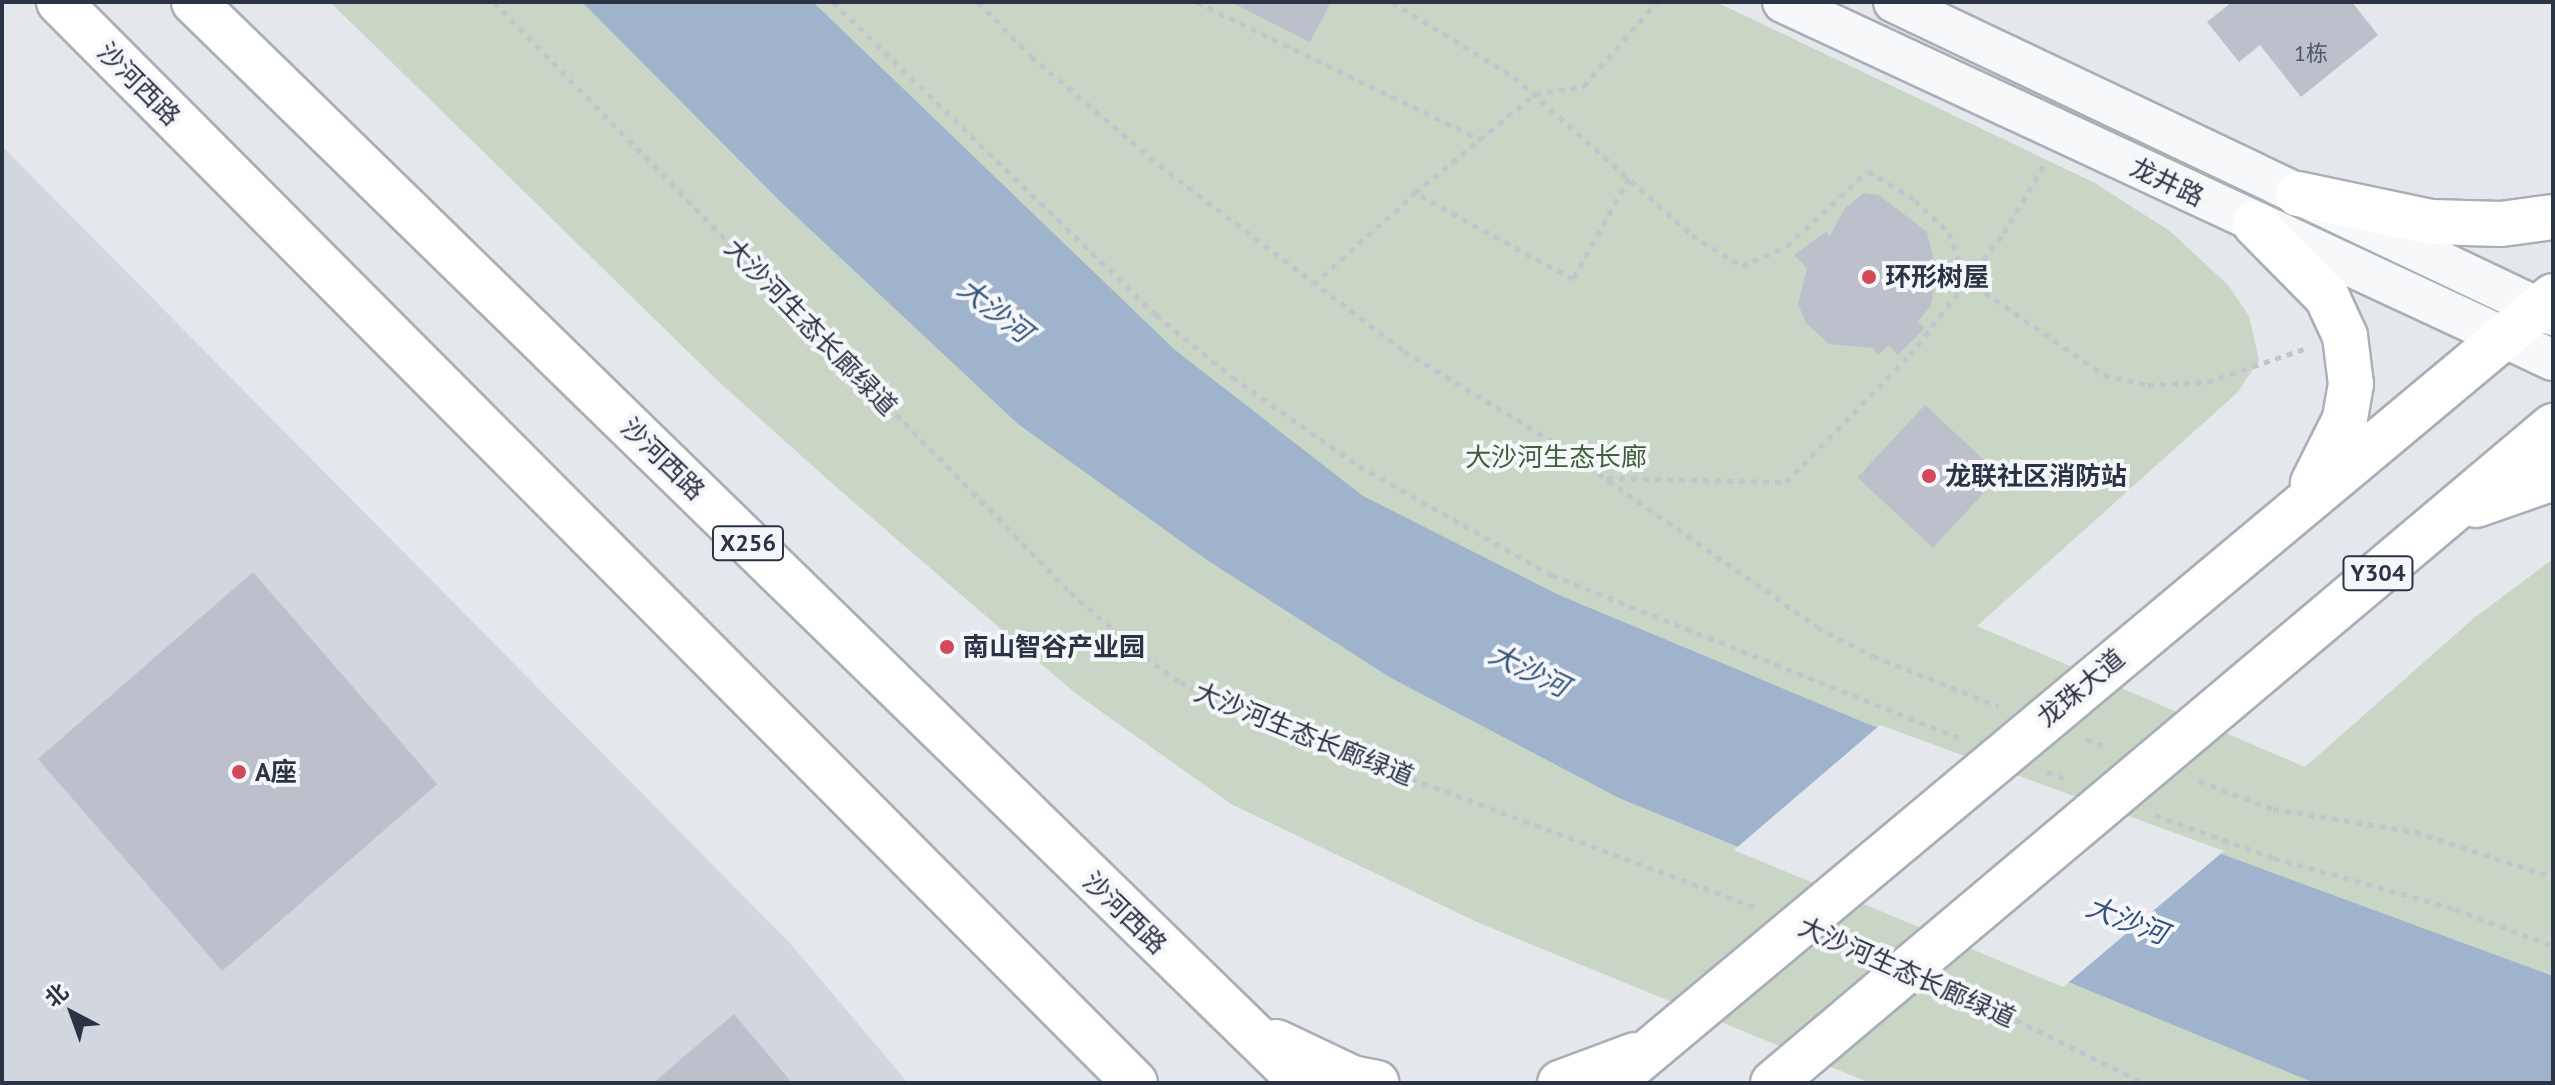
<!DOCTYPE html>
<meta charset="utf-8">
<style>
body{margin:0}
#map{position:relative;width:2555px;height:1085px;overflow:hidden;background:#e4e7ec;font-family:"PT Sans","Noto Sans SC",sans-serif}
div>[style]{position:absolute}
.built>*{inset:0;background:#d2d6de}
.green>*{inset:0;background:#c9d6c5}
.water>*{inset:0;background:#9fb4cc}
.pier>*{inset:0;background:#e4e7ec}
.building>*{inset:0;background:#bbc0ca;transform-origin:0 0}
.path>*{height:5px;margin-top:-2.5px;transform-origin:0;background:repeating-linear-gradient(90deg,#c2c5cb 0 6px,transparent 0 12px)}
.roads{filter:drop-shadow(2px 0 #a9aeb7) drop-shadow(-2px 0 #a9aeb7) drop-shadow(0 2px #a9aeb7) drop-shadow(0 -2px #a9aeb7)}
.minor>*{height:40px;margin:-20px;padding:0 20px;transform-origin:20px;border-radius:20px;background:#f7f8fa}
.major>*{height:44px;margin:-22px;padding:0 22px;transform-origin:22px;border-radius:22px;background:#fff}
.dots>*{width:22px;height:22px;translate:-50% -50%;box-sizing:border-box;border:4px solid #f4f6f9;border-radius:50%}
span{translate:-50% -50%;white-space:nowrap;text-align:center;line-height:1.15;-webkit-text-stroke:8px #f4f6f9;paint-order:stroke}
.number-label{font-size:22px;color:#4f5766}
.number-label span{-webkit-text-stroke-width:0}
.shield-label span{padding:2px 6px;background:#f4f6f9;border:2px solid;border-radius:6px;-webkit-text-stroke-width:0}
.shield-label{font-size:24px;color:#2b3445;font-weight:700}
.street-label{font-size:26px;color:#2b3445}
.poi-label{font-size:26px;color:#2b3445;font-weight:700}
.left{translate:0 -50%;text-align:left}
.park-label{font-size:26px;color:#3f6138}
.water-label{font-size:28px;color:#34527a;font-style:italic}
.frame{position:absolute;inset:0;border:4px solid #2b3445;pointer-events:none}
.north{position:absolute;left:32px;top:973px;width:80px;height:80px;-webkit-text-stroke:6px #f4f6f9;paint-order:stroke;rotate:319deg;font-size:22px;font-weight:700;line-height:32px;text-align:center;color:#2b3445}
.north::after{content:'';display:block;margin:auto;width:28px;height:36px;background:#2b3445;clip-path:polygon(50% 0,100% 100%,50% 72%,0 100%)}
</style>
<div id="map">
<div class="built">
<div style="clip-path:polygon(2px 146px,789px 942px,908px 1083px,2px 1083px)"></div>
</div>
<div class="green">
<div style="clip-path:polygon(330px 2px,1716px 2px,2095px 183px,2171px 232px,2228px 285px,2249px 316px,2259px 360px,2238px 392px,1977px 626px,2305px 767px,2474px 618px,2553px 559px,2553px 1083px,1870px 1083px,1479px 923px,1231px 804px,1075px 693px,843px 493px,718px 381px)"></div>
</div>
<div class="water">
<div style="clip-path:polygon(582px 2px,813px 2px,1175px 350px,1363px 496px,1559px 595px,1863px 722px,2553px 976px,2553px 1083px,2315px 1083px,1619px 798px,1391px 678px,1207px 560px,1018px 424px,783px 204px)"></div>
</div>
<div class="pier">
<div style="clip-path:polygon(1880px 725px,2224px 851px,2063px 987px,1734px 850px)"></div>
</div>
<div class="building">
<div style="clip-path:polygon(1231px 2px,1331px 2px,1310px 42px)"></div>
<div style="clip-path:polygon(2232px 2px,2352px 2px,2378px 35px,2301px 97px,2260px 45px,2239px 62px,2207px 22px)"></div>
<div style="clip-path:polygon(1864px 193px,1879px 195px,1927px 232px,1932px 252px,1936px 274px,1931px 306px,1918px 321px,1925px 328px,1898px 355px,1889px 345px,1878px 355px,1873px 348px,1829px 344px,1806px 323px,1798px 304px,1807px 268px,1794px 255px,1826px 232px,1830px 236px,1845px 208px)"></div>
<div style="left:1925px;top:405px;width:103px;height:99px;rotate:43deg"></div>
<div style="left:253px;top:572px;width:281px;height:285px;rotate:49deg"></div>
<div style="clip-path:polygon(734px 1014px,792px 1083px,653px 1083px)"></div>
</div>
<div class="path">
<div style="left:494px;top:2px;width:825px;rotate:45.69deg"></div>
<div style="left:1070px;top:592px;width:99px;rotate:40.9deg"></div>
<div style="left:1145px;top:657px;width:43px;rotate:35.5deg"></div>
<div style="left:1180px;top:682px;width:95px;rotate:26.3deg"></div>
<div style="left:1265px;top:724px;width:525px;rotate:20.5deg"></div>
<div style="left:833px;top:2px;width:450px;rotate:44.1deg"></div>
<div style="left:1156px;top:315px;width:98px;rotate:39.2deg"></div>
<div style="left:1232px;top:377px;width:155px;rotate:35deg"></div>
<div style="left:1359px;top:466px;width:222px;rotate:29.5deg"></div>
<div style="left:1552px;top:575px;width:439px;rotate:21.8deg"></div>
<div style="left:978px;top:2px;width:76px;rotate:45.5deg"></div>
<div style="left:1031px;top:56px;width:168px;rotate:40.4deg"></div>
<div style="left:1159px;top:165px;width:308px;rotate:37.2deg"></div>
<div style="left:1404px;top:351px;width:170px;rotate:31.3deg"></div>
<div style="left:1549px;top:439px;width:327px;rotate:35deg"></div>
<div style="left:1817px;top:627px;width:63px;rotate:27.4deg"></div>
<div style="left:1873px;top:656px;width:135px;rotate:21.8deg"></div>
<div style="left:1197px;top:2px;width:316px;rotate:25.9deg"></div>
<div style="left:1392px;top:2px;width:143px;rotate:31.6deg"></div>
<div style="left:1514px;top:77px;width:238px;rotate:41.6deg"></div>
<div style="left:1692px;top:235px;width:59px;rotate:31.8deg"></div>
<div style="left:1742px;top:266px;width:49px;rotate:-24deg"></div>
<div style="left:1787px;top:246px;width:110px;rotate:-42.8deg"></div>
<div style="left:1868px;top:171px;width:55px;rotate:31.7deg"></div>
<div style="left:1915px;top:200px;width:47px;rotate:44.1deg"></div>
<div style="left:1949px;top:233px;width:49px;rotate:70.8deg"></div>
<div style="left:1965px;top:279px;width:169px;rotate:34.6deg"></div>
<div style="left:2104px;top:375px;width:45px;rotate:12.8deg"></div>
<div style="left:2148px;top:385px;width:59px;rotate:-2.9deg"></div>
<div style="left:2207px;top:382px;width:102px;rotate:-18.8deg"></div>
<div style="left:1629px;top:178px;width:115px;rotate:119deg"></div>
<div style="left:1573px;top:279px;width:180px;rotate:-151.4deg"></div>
<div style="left:1415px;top:193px;width:156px;rotate:-39.5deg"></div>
<div style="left:1535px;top:94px;width:50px;rotate:-9.3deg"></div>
<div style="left:1584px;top:86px;width:111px;rotate:-49deg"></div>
<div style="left:1314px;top:284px;width:136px;rotate:-42deg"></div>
<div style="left:1607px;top:478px;width:179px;rotate:1.3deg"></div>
<div style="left:1786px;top:482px;width:177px;rotate:-45.7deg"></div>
<div style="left:1910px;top:355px;width:154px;rotate:-52.4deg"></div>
<div style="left:2004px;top:233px;width:79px;rotate:-59.5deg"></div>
<div style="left:2086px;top:739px;width:22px;rotate:21deg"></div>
<div style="left:2047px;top:772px;width:22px;rotate:21deg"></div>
<div style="left:2199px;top:781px;width:79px;rotate:20.7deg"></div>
<div style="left:2273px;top:809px;width:144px;rotate:9.2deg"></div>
<div style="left:2415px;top:832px;width:145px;rotate:18.1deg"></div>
<div style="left:2155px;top:815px;width:127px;rotate:19.9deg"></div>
<div style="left:2274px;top:858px;width:188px;rotate:15.7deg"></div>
<div style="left:2455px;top:909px;width:105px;rotate:20.7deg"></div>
<div style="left:1844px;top:942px;width:22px;rotate:21deg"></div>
<div style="left:1951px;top:988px;width:215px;rotate:26.2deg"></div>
</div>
<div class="roads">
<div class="minor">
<div style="left:1783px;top:2px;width:849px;rotate:24.94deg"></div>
<div style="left:1894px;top:2px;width:730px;rotate:25.41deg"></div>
</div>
<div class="major">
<div style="left:59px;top:2px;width:1525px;rotate:45.13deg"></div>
<div style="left:194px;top:2px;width:1549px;rotate:44.27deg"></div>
<div style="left:2298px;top:194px;width:136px;rotate:11.9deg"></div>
<div style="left:2431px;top:222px;width:70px;rotate:1.6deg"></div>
<div style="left:2501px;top:224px;width:52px;rotate:-7.7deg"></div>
<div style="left:2255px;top:224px;width:103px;rotate:45.4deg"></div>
<div style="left:2327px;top:297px;width:43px;rotate:65.2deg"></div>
<div style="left:2345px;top:336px;width:48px;rotate:82.9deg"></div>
<div style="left:2351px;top:384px;width:36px;rotate:100deg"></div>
<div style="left:2345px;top:419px;width:72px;rotate:116.6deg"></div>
<div style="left:2476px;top:505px;width:82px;rotate:-19.3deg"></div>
<div style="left:1276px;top:1042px;width:84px;rotate:25.3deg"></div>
<div style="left:1352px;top:1078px;width:25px;rotate:11deg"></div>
<div style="left:1560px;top:1083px;width:80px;rotate:-20.5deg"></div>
<div style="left:1611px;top:1083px;width:1227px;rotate:-39.88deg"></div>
<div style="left:1773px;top:1083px;width:1020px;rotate:-40.11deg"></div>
</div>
</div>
<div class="dots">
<div style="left:1869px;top:277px;background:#d1495b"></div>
<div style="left:1929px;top:476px;background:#d1495b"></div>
<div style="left:947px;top:647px;background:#d1495b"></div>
<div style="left:239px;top:772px;background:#d1495b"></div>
</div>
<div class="number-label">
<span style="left:2311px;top:54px">1栋</span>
</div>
<div class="shield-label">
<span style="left:748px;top:543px">X256</span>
<span style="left:2378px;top:573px">Y304</span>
</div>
<div class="street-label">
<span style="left:139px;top:84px;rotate:45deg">沙河西路</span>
<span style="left:2167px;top:182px;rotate:25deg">龙井路</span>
<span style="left:811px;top:327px;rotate:46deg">大沙河生态长廊绿道</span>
<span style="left:663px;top:459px;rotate:44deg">沙河西路</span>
<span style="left:2081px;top:688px;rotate:-40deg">龙珠大道</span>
<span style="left:1304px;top:734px;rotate:22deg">大沙河生态长廊绿道</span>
<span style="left:1125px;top:913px;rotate:44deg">沙河西路</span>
<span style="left:1907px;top:972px;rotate:24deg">大沙河生态长廊绿道</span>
</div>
<div class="poi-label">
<span class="left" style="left:1885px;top:277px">环形树屋</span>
<span class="left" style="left:1945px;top:476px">龙联社区消防站</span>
<span class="left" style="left:963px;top:647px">南山智谷产业园</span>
<span class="left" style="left:255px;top:772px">A座</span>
</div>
<div class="park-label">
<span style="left:1556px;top:457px">大沙河生态长廊</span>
</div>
<div class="water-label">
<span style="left:995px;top:310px;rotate:38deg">大沙河</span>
<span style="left:1529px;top:670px;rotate:26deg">大沙河</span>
<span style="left:2127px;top:920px;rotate:21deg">大沙河</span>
</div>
<div class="frame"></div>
<div class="north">北</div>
</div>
